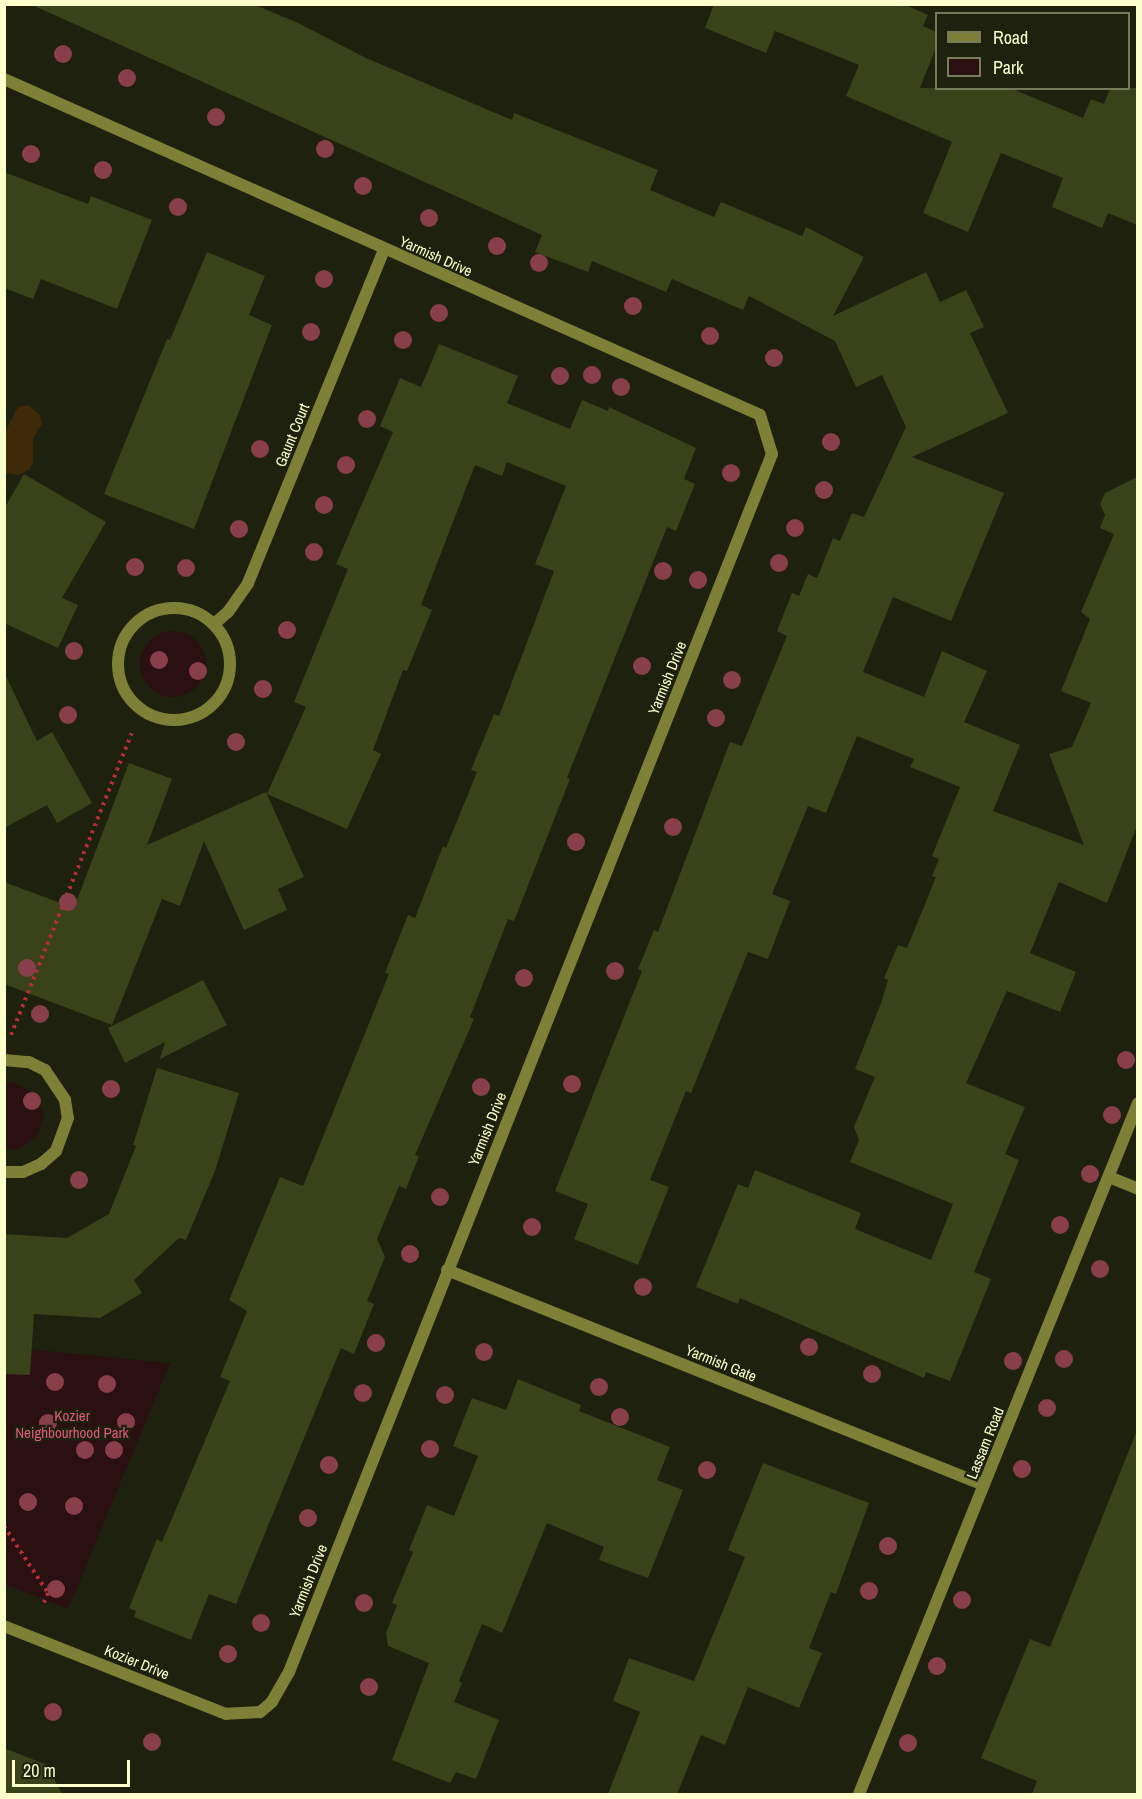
<!DOCTYPE html>
<style>
body{margin:0}
#map{position:relative;width:1142px;height:1799px;overflow:hidden;background:#1d210d;font-family:"Archivo Narrow",sans-serif}
div>[style]{position:absolute}
.green>*{inset:0;background:#2b1011}
.round{border-radius:50%}
.water>*{inset:0;background:#3e2a09}
.building>*{inset:0;background:#3a4219}
.path>*{height:4px;margin-top:-2px;transform-origin:0;background:repeating-linear-gradient(90deg,#b32c36 0 3px,transparent 0 7.5px)}
.street>*{height:12px;margin:-6px;padding:0 6px;transform-origin:6px;border-radius:6px;background:#7e8037}
.street>.ring{margin:-6px;padding:0;box-sizing:content-box;background:none;border:12px solid #7e8037;border-radius:50%}
.trees>*{width:18px;height:18px;margin:-9px;border-radius:50%;background:#883f4a}
span{translate:-50% -50%;white-space:nowrap;text-align:center;line-height:1.15;-webkit-text-stroke:4.5px #1d210d;paint-order:stroke}
.street-label{font-size:15px;color:#faffcc}
.park-label{font-size:15px;color:#e0587b}
.frame{position:absolute;inset:0;border:6px solid #faffcc;pointer-events:none}
.legend{position:absolute;left:935px;top:12px;width:195px;height:78px;box-sizing:border-box;background:#1d210d;border:2px solid #757a59;margin:0;padding:8px 10px;list-style:none;font-size:18px;color:#faffcc}
.legend li{display:flex;align-items:center;gap:12px;height:30px}
.legend b{width:30px;border:2px solid #757a59}
.scale{position:absolute;left:12px;top:1760px;width:118px;height:27px;box-sizing:border-box;border:3px solid #faffcc;border-top:0;padding-left:8px;font-size:18px;line-height:21px;white-space:nowrap;color:#faffcc;-webkit-text-stroke:4px #1d210d;paint-order:stroke}
</style>
<div id="map">
<div class="green">
<div class="round" style="left:140px;top:631px;width:66px;height:66px"></div>
<div style="clip-path:polygon(5px 1083px,15px 1083px,35px 1094px,44px 1114px,37px 1136px,18px 1149px,5px 1149px)"></div>
<div style="clip-path:polygon(4px 1347px,170px 1363px,68px 1609px,5px 1584px)"></div>
</div>
<div class="water">
<div style="clip-path:polygon(28px 405px,40px 415px,42px 424px,33px 438px,33px 462px,30px 469px,18px 475px,5px 473px,5px 432px,18px 407px)"></div>
</div>
<div class="building">
<div style="clip-path:polygon(30px 4px,253px 4px,296px 22px,366px 58px,512px 120px,514px 113px,658px 170px,650px 190px,714px 217px,721px 202px,802px 236px,806px 227px,864px 257px,833px 316px,926px 272px,940px 302px,966px 290px,984px 327px,970px 333px,1008px 413px,912px 457px,1004px 493px,951px 621px,893px 597px,863px 672px,924px 697px,942px 651px,987px 671px,964px 722px,1020px 745px,993px 811px,1084px 845px,1049px 754px,1072px 747px,1091px 703px,1061px 691px,1090px 619px,1081px 612px,1114px 534px,1100px 528px,1105px 515px,1100px 504px,1105px 493px,1137px 477px,1137px 826px,1107px 903px,1059px 882px,1030px 953px,1076px 972px,1060px 1012px,1007px 991px,966px 1083px,1025px 1107px,1005px 1154px,1019px 1160px,974px 1272px,991px 1279px,950px 1381px,926px 1372px,924px 1378px,740px 1298px,738px 1304px,696px 1287px,738px 1184px,748px 1188px,755px 1170px,861px 1213px,855px 1229px,931px 1260px,953px 1204px,850px 1162px,859px 1140px,854px 1127px,875px 1077px,855px 1069px,881px 1003px,888px 980px,884px 978px,898px 945px,907px 948px,936px 877px,932px 876px,939px 859px,932px 856px,960px 787px,910px 767px,914px 759px,857px 736px,826px 813px,808px 806px,772px 894px,790px 901px,768px 959px,748px 952px,691px 1093px,686px 1091px,650px 1180px,669px 1187px,638px 1265px,574px 1239px,588px 1204px,555px 1191px,642px 971px,638px 969px,654px 930px,658px 932px,730px 742px,742px 746px,787px 636px,777px 631px,792px 593px,799px 596px,808px 574px,817px 578px,833px 538px,840px 541px,852px 513px,864px 517px,906px 427px,882px 375px,856px 387px,835px 341px,749px 296px,743px 310px,672px 279px,666px 292px,592px 261px,588px 272px,535px 252px,542px 235px)"></div>
<div style="clip-path:polygon(714px 4px,903px 4px,928px 15px,923px 26px,936px 32px,936px 48px,920px 88px,1010px 88px,1083px 118px,1091px 99px,1104px 104px,1110px 88px,1137px 88px,1137px 225px,1108px 213px,1102px 228px,1052px 207px,1063px 178px,1001px 153px,968px 232px,923px 213px,952px 142px,846px 96px,859px 65px,775px 31px,766px 53px,705px 28px)"></div>
<div style="clip-path:polygon(4px 172px,88px 204px,91px 196px,152px 220px,117px 309px,41px 279px,33px 299px,4px 288px)"></div>
<div style="clip-path:polygon(207px 252px,265px 276px,249px 315px,272px 325px,194px 529px,104px 494px,167px 339px,170px 340px)"></div>
<div style="clip-path:polygon(439px 344px,518px 376px,507px 403px,570px 429px,582px 400px,608px 411px,609px 407px,696px 448px,684px 479px,695px 484px,676px 531px,667px 527px,567px 778px,570px 779px,514px 921px,508px 919px,470px 1017px,474px 1019px,415px 1155px,419px 1156px,406px 1189px,399px 1186px,377px 1239px,385px 1257px,367px 1301px,374px 1304px,354px 1354px,341px 1348px,236px 1604px,209px 1594px,191px 1640px,134px 1617px,136px 1611px,129px 1608px,157px 1539px,162px 1542px,230px 1381px,220px 1377px,247px 1311px,229px 1300px,280px 1177px,303px 1186px,389px 974px,385px 973px,408px 915px,415px 918px,443px 846px,446px 848px,477px 772px,471px 770px,494px 714px,499px 716px,554px 571px,535px 564px,566px 486px,507px 462px,502px 476px,475px 465px,421px 605px,432px 610px,407px 671px,403px 670px,373px 750px,381px 754px,347px 829px,267px 794px,306px 707px,294px 702px,348px 569px,336px 564px,393px 432px,380px 426px,400px 378px,421px 387px)"></div>
<div style="clip-path:polygon(24px 474px,106px 522px,62px 598px,78px 605px,58px 648px,4px 623px,4px 509px)"></div>
<div style="clip-path:polygon(4px 672px,37px 741px,52px 732px,92px 803px,57px 823px,47px 805px,4px 828px)"></div>
<div style="clip-path:polygon(129px 763px,172px 779px,147px 845px,266px 792px,304px 877px,278px 889px,287px 910px,244px 930px,204px 841px,180px 906px,162px 899px,112px 1025px,4px 984px,4px 882px,74px 908px)"></div>
<div style="clip-path:polygon(203px 980px,227px 1025px,160px 1059px,165px 1042px,125px 1063px,108px 1028px)"></div>
<div style="clip-path:polygon(157px 1068px,239px 1093px,215px 1171px,186px 1240px,179px 1238px,134px 1280px,142px 1293px,100px 1318px,34px 1314px,30px 1375px,4px 1374px,4px 1234px,67px 1238px,109px 1214px,136px 1146px,133px 1145px)"></div>
<div style="clip-path:polygon(518px 1379px,581px 1405px,579px 1411px,670px 1447px,657px 1480px,683px 1490px,648px 1578px,599px 1560px,604px 1547px,547px 1523px,502px 1633px,482px 1624px,459px 1681px,462px 1683px,454px 1702px,499px 1720px,476px 1779px,456px 1772px,450px 1783px,392px 1760px,429px 1663px,388px 1646px,386px 1633px,397px 1605px,392px 1603px,413px 1552px,409px 1550px,427px 1505px,454px 1516px,478px 1456px,453px 1446px,472px 1398px,506px 1410px)"></div>
<div style="clip-path:polygon(1136px 1433px,1137px 1794px,1032px 1794px,1037px 1781px,981px 1758px,1030px 1639px,1050px 1647px)"></div>
<div style="clip-path:polygon(763px 1463px,869px 1503px,836px 1594px,831px 1592px,809px 1648px,822px 1653px,799px 1708px,748px 1687px,725px 1745px,701px 1735px,677px 1794px,608px 1794px,640px 1712px,613px 1701px,629px 1658px,694px 1681px,745px 1557px,728px 1550px)"></div>
<div style="clip-path:polygon(4px 1748px,47px 1765px,62px 1794px,4px 1794px)"></div>
</div>
<div class="path">
<div style="left:11px;top:1035px;width:325px;rotate:-68.2deg"></div>
<div style="left:4px;top:1526px;width:80px;rotate:56.7deg"></div>
<div style="left:48px;top:1593px;width:15px;rotate:113deg"></div>
</div>
<div class="street">
<div style="left:4px;top:79px;width:827px;rotate:23.96deg"></div>
<div style="left:760px;top:415px;width:41px;rotate:72.9deg"></div>
<div style="left:772px;top:454px;width:1310px;rotate:111.63deg"></div>
<div style="left:289px;top:1672px;width:34px;rotate:120deg"></div>
<div style="left:272px;top:1702px;width:16px;rotate:140deg"></div>
<div style="left:260px;top:1712px;width:34px;rotate:177deg"></div>
<div style="left:226px;top:1714px;width:239px;rotate:-158.4deg"></div>
<div class="ring" style="left:118px;top:608px;width:100px;height:100px"></div>
<div style="left:214px;top:624px;width:18px;rotate:-41deg"></div>
<div style="left:228px;top:612px;width:35px;rotate:-55deg"></div>
<div style="left:248px;top:583px;width:361px;rotate:-67.8deg"></div>
<div style="left:4px;top:1060px;width:25px;rotate:5deg"></div>
<div style="left:29px;top:1062px;width:18px;rotate:27deg"></div>
<div style="left:45px;top:1070px;width:36px;rotate:56deg"></div>
<div style="left:65px;top:1100px;width:18px;rotate:81deg"></div>
<div style="left:68px;top:1118px;width:35px;rotate:110deg"></div>
<div style="left:56px;top:1151px;width:20px;rotate:139deg"></div>
<div style="left:41px;top:1164px;width:20px;rotate:156deg"></div>
<div style="left:23px;top:1172px;width:19px;rotate:180deg"></div>
<div style="left:1109px;top:1177px;width:31px;rotate:22deg"></div>
<div style="left:447px;top:1270px;width:578px;rotate:21.82deg"></div>
<div style="left:859px;top:1794px;width:745px;rotate:-68.01deg"></div>
</div>
<div class="trees">
<div style="left:63px;top:54px"></div>
<div style="left:127px;top:78px"></div>
<div style="left:216px;top:117px"></div>
<div style="left:325px;top:149px"></div>
<div style="left:31px;top:154px"></div>
<div style="left:103px;top:170px"></div>
<div style="left:363px;top:186px"></div>
<div style="left:178px;top:207px"></div>
<div style="left:429px;top:218px"></div>
<div style="left:497px;top:246px"></div>
<div style="left:539px;top:263px"></div>
<div style="left:324px;top:279px"></div>
<div style="left:633px;top:306px"></div>
<div style="left:439px;top:313px"></div>
<div style="left:311px;top:332px"></div>
<div style="left:710px;top:336px"></div>
<div style="left:403px;top:340px"></div>
<div style="left:774px;top:358px"></div>
<div style="left:592px;top:375px"></div>
<div style="left:560px;top:376px"></div>
<div style="left:621px;top:387px"></div>
<div style="left:367px;top:419px"></div>
<div style="left:831px;top:442px"></div>
<div style="left:260px;top:449px"></div>
<div style="left:346px;top:465px"></div>
<div style="left:731px;top:473px"></div>
<div style="left:824px;top:490px"></div>
<div style="left:324px;top:505px"></div>
<div style="left:795px;top:528px"></div>
<div style="left:239px;top:529px"></div>
<div style="left:314px;top:552px"></div>
<div style="left:779px;top:563px"></div>
<div style="left:135px;top:567px"></div>
<div style="left:186px;top:568px"></div>
<div style="left:663px;top:571px"></div>
<div style="left:698px;top:580px"></div>
<div style="left:287px;top:630px"></div>
<div style="left:74px;top:651px"></div>
<div style="left:159px;top:660px"></div>
<div style="left:642px;top:666px"></div>
<div style="left:198px;top:671px"></div>
<div style="left:732px;top:680px"></div>
<div style="left:263px;top:689px"></div>
<div style="left:68px;top:715px"></div>
<div style="left:716px;top:718px"></div>
<div style="left:236px;top:742px"></div>
<div style="left:673px;top:827px"></div>
<div style="left:576px;top:842px"></div>
<div style="left:68px;top:902px"></div>
<div style="left:27px;top:968px"></div>
<div style="left:615px;top:971px"></div>
<div style="left:524px;top:978px"></div>
<div style="left:40px;top:1014px"></div>
<div style="left:1126px;top:1060px"></div>
<div style="left:572px;top:1084px"></div>
<div style="left:481px;top:1087px"></div>
<div style="left:111px;top:1089px"></div>
<div style="left:32px;top:1101px"></div>
<div style="left:1112px;top:1115px"></div>
<div style="left:1090px;top:1174px"></div>
<div style="left:79px;top:1180px"></div>
<div style="left:440px;top:1197px"></div>
<div style="left:1060px;top:1225px"></div>
<div style="left:532px;top:1227px"></div>
<div style="left:410px;top:1254px"></div>
<div style="left:1100px;top:1269px"></div>
<div style="left:643px;top:1287px"></div>
<div style="left:376px;top:1343px"></div>
<div style="left:809px;top:1347px"></div>
<div style="left:484px;top:1352px"></div>
<div style="left:1064px;top:1359px"></div>
<div style="left:1013px;top:1361px"></div>
<div style="left:872px;top:1374px"></div>
<div style="left:55px;top:1382px"></div>
<div style="left:107px;top:1384px"></div>
<div style="left:599px;top:1387px"></div>
<div style="left:363px;top:1393px"></div>
<div style="left:445px;top:1395px"></div>
<div style="left:1047px;top:1408px"></div>
<div style="left:620px;top:1417px"></div>
<div style="left:126px;top:1422px"></div>
<div style="left:48px;top:1423px"></div>
<div style="left:430px;top:1449px"></div>
<div style="left:85px;top:1450px"></div>
<div style="left:114px;top:1450px"></div>
<div style="left:329px;top:1465px"></div>
<div style="left:1022px;top:1469px"></div>
<div style="left:707px;top:1470px"></div>
<div style="left:28px;top:1502px"></div>
<div style="left:74px;top:1506px"></div>
<div style="left:308px;top:1518px"></div>
<div style="left:888px;top:1546px"></div>
<div style="left:56px;top:1589px"></div>
<div style="left:869px;top:1591px"></div>
<div style="left:962px;top:1600px"></div>
<div style="left:364px;top:1603px"></div>
<div style="left:261px;top:1623px"></div>
<div style="left:228px;top:1654px"></div>
<div style="left:937px;top:1666px"></div>
<div style="left:369px;top:1687px"></div>
<div style="left:53px;top:1712px"></div>
<div style="left:152px;top:1742px"></div>
<div style="left:908px;top:1743px"></div>
</div>
<div class="street-label">
<span style="left:436px;top:256px;rotate:24deg">Yarmish Drive</span>
<span style="left:292px;top:435px;rotate:-68deg">Gaunt Court</span>
<span style="left:667px;top:678px;rotate:-68deg">Yarmish Drive</span>
<span style="left:487px;top:1129px;rotate:-68deg">Yarmish Drive</span>
<span style="left:721px;top:1363px;rotate:22deg">Yarmish Gate</span>
<span style="left:985px;top:1443px;rotate:-68deg">Lassam Road</span>
<span style="left:308px;top:1581px;rotate:-68deg">Yarmish Drive</span>
<span style="left:137px;top:1662px;rotate:22deg">Kozier Drive</span>
</div>
<div class="park-label">
<span style="left:72px;top:1424px">Kozier<br>Neighbourhood Park</span>
</div>
<div class="frame"></div>
<ul class="legend">
<li><b style="height:8px;background:#7e8037"></b>Road</li>
<li><b style="height:16px;background:#2b1011"></b>Park</li>
</ul>
<div class="scale">20 m</div>
</div>
